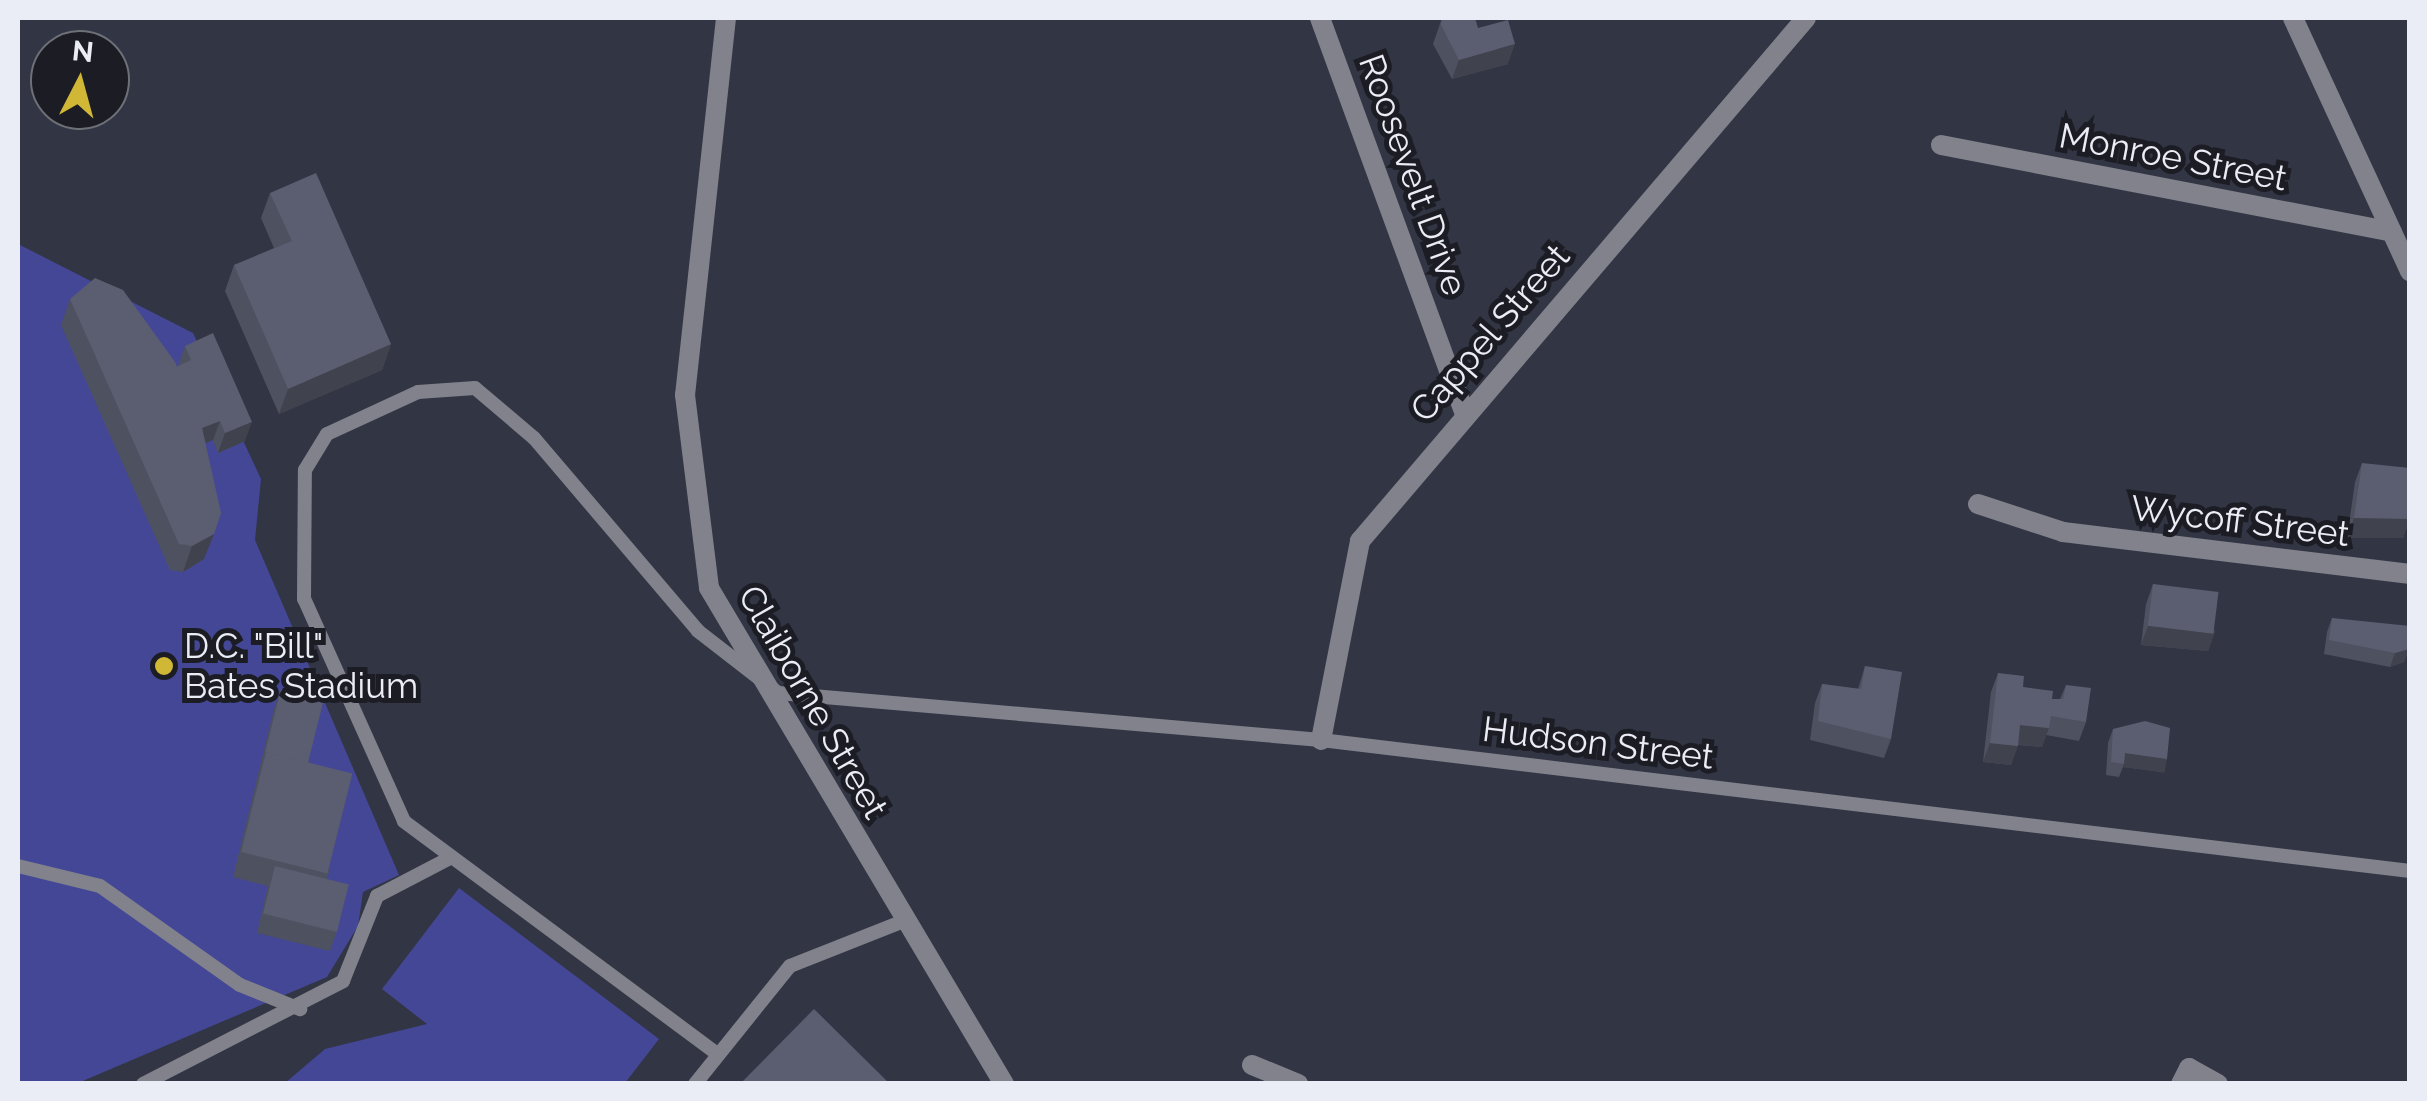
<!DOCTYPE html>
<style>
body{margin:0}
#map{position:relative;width:2427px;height:1101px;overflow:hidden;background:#323544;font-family:Raleway,sans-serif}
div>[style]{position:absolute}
.green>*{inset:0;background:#444795}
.lane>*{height:14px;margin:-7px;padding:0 7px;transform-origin:7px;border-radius:7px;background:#81828b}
.street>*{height:20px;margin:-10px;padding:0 10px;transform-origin:10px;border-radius:10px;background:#81828b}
.wall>*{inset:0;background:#4e5160}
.shaded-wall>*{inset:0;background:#40424e;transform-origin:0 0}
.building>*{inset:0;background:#5b5e70;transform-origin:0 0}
.dots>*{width:28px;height:28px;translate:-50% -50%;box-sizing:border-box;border:5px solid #1c1d24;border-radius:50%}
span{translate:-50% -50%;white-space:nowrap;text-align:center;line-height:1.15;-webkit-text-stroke:10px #1c1d24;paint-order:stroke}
.street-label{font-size:35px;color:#eaecf6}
.poi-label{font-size:35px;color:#eaecf6}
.left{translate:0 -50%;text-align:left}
.frame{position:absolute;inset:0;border:20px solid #eaecf6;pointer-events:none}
.north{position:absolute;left:30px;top:30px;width:100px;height:100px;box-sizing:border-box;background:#1c1d24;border:2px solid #6e7078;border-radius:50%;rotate:6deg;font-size:28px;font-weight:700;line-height:40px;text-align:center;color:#eaecf6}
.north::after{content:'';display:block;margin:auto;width:35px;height:45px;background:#d0b736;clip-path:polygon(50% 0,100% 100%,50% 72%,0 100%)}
</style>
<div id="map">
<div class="green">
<div style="clip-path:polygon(18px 244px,193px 333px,261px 479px,255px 540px,399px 875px,363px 892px,358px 926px,327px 977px,78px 1083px,18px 1083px)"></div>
<div style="clip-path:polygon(459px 888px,659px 1039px,625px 1083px,285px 1083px,325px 1049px,427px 1024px,382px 989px)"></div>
</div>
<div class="lane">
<div style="left:18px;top:866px;width:84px;rotate:13.7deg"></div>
<div style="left:100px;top:886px;width:171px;rotate:35.3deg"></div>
<div style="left:240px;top:985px;width:65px;rotate:21.8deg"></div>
<div style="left:716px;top:1053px;width:389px;rotate:-143.4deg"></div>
<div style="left:404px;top:821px;width:243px;rotate:-114.2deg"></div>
<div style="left:304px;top:599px;width:129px;rotate:-89.6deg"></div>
<div style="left:305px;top:470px;width:42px;rotate:-58.6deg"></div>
<div style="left:327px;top:434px;width:100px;rotate:-24.8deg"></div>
<div style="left:418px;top:392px;width:57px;rotate:-4deg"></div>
<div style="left:475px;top:388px;width:77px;rotate:40.3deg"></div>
<div style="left:534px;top:438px;width:253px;rotate:49.6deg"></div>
<div style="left:698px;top:631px;width:101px;rotate:37.8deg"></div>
<div style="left:778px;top:693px;width:545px;rotate:4.95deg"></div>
<div style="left:1321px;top:740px;width:1097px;rotate:6.86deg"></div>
<div style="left:143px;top:1084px;width:225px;rotate:-27.2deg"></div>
<div style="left:343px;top:981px;width:92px;rotate:-68.2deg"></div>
<div style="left:377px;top:896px;width:80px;rotate:-27.5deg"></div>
<div style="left:695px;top:1084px;width:151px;rotate:-51.2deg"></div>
<div style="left:790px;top:966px;width:119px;rotate:-21.6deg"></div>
</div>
<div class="street">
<div style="left:726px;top:18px;width:379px;rotate:96.2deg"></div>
<div style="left:685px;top:395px;width:194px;rotate:82.9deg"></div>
<div style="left:709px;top:588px;width:577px;rotate:59.26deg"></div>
<div style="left:1320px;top:18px;width:419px;rotate:69.9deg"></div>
<div style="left:2293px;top:18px;width:279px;rotate:65.2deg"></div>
<div style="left:1941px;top:145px;width:459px;rotate:10.9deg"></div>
<div style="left:1978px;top:504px;width:89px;rotate:18.2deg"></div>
<div style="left:2063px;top:532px;width:350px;rotate:6.9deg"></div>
<div style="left:1321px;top:740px;width:203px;rotate:-78.9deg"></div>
<div style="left:1360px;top:541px;width:687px;rotate:-49.54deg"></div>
<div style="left:1252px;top:1065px;width:50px;rotate:22.4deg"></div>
<div style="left:2181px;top:1084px;width:18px;rotate:-63deg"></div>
<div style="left:2189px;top:1068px;width:33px;rotate:29deg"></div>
</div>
<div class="wall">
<div style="clip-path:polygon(1442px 18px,1478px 28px,1508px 64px,1452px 79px,1433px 44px)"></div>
<div style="clip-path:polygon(270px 193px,391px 344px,382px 370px,279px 414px,225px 291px,234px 265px,274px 248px,261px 218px)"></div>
<div style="clip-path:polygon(70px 299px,176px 367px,178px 366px,185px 346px,245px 441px,218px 453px,213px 440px,206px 443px,204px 559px,183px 572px,170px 570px,61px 325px)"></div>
<div style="clip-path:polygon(2362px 463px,2406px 529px,2403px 538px,2347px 538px,2355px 482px)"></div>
<div style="clip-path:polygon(2153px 584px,2215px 631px,2208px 651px,2141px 645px,2146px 604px)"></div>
<div style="clip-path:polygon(2332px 618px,2409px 649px,2404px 662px,2390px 667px,2324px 654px,2327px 632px)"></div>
<div style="clip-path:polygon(1865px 666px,1891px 739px,1884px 758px,1810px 740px,1815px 703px,1822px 684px,1858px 689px)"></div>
<div style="clip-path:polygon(1998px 673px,2023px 687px,2052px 699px,2060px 699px,2066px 685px,2086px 722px,2079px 741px,2046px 735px,2042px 747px,2018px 745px,2011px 765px,1983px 762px,1991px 692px)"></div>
<div style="clip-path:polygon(281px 689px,309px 762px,329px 872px,327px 878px,337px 931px,330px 951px,257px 933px,268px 886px,233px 877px,274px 709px)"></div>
<div style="clip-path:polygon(2113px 729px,2167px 759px,2162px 772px,2123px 767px,2119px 777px,2106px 775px,2108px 743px)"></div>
</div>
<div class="shaded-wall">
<div style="clip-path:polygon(1515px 44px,1508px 64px,1452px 79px,1459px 60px)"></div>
<div style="clip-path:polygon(391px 344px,382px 370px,279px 414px,288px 389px)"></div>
<div style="clip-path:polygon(220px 421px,213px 440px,192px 449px,199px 429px)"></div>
<div style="clip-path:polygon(252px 422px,245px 441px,218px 453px,225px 433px)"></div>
<div style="clip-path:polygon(2410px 512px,2410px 530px,2406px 529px,2403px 538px,2347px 538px,2354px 518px)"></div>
<div style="clip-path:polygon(214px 534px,204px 559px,183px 572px,192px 546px)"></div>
<div style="clip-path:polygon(2148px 626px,2215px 631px,2208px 651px,2141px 645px)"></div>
<div style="clip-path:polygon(2409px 649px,2404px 662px,2390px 667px,2395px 653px)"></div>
<div style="clip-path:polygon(2020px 725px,2049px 728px,2042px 747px,2013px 744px)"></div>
<div style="clip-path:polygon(1990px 743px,2018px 746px,2011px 765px,1983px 762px)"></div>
<div style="left:2125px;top:753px;width:42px;height:14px;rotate:8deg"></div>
</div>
<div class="building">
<div style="clip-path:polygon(1442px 18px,1475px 18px,1478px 28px,1508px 20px,1515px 44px,1459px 60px,1441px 25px)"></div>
<div style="clip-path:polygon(316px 173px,391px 344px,288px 389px,234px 265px,292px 241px,270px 193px)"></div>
<div style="clip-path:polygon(95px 278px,123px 290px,175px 362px,201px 423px,221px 513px,214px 534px,192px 546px,179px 544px,70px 299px)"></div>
<div style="clip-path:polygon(213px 333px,252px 422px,225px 433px,220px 421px,202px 428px,176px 367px,191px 360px,185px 346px)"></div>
<div style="clip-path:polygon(2362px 463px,2410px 468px,2410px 519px,2354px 518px)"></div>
<div style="left:2153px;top:584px;width:66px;height:42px;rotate:7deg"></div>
<div style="clip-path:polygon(2332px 618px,2410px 626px,2409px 649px,2395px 653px,2329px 640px)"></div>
<div style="clip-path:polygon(1865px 666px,1902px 672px,1891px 739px,1818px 721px,1822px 684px,1861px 689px)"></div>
<div style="clip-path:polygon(1998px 673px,2024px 676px,2023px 687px,2053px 691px,2052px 699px,2063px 699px,2066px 685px,2091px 688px,2086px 722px,2051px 716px,2049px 728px,2020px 725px,2018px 746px,1990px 743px)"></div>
<div style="left:281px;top:689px;width:44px;height:65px;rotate:14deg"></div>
<div style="clip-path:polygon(2145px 721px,2170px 728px,2167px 759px,2125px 753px,2124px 764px,2111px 762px,2113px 729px)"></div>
<div style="left:266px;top:752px;width:89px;height:103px;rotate:14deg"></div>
<div style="left:275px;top:866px;width:76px;height:49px;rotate:14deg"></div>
<div style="clip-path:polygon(814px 1009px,890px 1084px,740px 1084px)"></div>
</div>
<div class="dots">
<div style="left:164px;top:666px;background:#d0b736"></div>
</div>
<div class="street-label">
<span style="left:2173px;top:157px;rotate:11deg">Monroe Street</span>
<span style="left:1413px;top:175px;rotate:70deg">Roosevelt Drive</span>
<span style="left:1490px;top:333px;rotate:-49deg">Cappel Street</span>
<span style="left:2240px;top:521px;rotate:7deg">Wycoff Street</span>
<span style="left:813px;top:702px;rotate:60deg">Claiborne Street</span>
<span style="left:1598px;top:743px;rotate:7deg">Hudson Street</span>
</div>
<div class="poi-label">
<span class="left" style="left:184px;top:666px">D.C. "Bill"<br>Bates Stadium</span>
</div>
<div class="frame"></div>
<div class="north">N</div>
</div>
